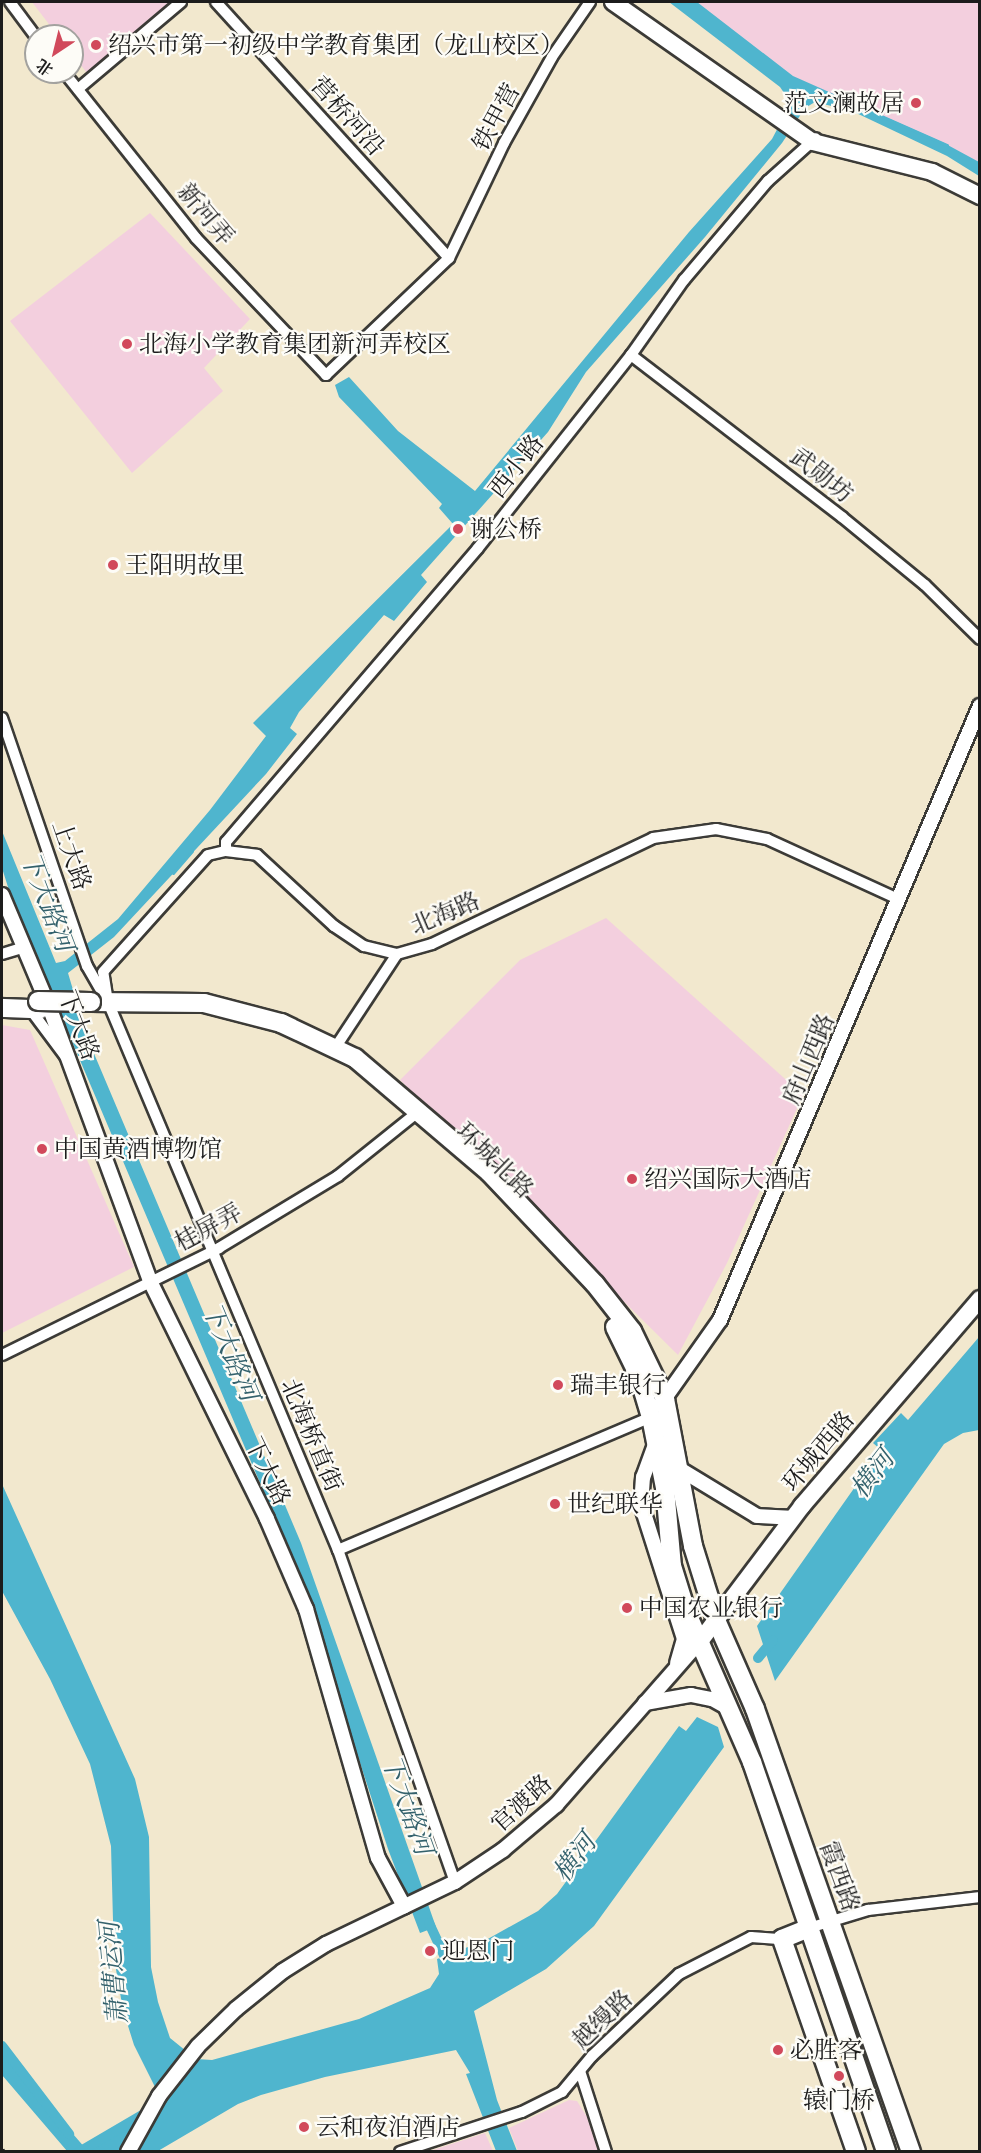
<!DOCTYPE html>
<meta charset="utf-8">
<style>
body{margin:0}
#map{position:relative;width:981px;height:2153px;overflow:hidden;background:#f2e8ce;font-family:"EB Garamond","Noto Serif SC",serif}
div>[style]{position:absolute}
.built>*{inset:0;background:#f3cfde}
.water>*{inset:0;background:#4fb5ce}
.stream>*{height:3px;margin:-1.5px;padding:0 1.5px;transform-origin:1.5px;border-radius:1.5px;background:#4fb5ce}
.canal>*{height:10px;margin:-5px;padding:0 5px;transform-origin:5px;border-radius:5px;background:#4fb5ce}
.roads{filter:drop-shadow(2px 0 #3c3b37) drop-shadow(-2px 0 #3c3b37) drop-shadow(0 2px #3c3b37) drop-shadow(0 -2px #3c3b37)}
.minor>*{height:10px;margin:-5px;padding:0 5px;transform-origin:5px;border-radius:5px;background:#fff}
.tertiary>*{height:14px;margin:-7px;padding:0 7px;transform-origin:7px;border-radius:7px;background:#fff}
.secondary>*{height:16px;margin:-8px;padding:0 8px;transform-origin:8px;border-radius:8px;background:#fff}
.primary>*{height:18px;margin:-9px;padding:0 9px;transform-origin:9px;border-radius:9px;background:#fff}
.rail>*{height:5px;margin-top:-2.5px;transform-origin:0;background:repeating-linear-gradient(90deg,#fdfcf7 0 9px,#1c1c1c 0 18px);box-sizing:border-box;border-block:2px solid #1c1c1c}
.bridges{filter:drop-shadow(2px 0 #3c3b37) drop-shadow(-2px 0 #3c3b37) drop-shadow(0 2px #3c3b37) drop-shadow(0 -2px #3c3b37)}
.primary-bridge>*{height:18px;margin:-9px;padding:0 9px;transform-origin:9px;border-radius:9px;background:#fff}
.dots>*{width:16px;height:16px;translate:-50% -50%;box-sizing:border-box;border:3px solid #fdfcf7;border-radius:50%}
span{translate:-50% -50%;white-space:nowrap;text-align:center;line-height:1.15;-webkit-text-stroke:4.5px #fdfcf7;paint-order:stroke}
.poi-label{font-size:24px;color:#1c1c1c}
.left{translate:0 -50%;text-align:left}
.right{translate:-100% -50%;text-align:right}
.street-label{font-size:24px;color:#1c1c1c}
.water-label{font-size:26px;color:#33616c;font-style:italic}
.frame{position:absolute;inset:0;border:3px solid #1c1c1c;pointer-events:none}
.north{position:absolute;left:24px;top:24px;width:60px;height:60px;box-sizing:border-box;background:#fdfcf7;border:2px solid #a3a29f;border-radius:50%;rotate:215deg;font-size:16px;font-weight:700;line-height:24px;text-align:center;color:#1c1c1c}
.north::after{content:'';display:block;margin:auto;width:21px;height:27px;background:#d1495b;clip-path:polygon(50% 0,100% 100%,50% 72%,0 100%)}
</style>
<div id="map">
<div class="built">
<div style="clip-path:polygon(32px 2px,172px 2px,87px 73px,72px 54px,72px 36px,58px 36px)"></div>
<div style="clip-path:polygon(684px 2px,979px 2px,979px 174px,933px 144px,762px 64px)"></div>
<div style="clip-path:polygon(150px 213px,250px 319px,204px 368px,223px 391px,132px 473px,10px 321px)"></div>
<div style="clip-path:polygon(606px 918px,803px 1095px,727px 1263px,678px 1355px,400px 1080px,520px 960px)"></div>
<div style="clip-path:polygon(2px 1025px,30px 1030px,134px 1267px,2px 1333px)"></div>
<div style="clip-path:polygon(569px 2100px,577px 2101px,587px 2117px,598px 2151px,518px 2151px,509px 2128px)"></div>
<div style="clip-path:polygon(485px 2133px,493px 2151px,430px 2151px)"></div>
</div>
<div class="water">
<div style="clip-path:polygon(669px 2px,697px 2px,793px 76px,944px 143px,979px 162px,979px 176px,947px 156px,852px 111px,815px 102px,805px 108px,782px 143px,705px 237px,586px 372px,548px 432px,421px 575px,427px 582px,394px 621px,384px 615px,299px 712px,290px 728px,297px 734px,266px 774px,114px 937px,68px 973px,87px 1037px,301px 1543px,436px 1927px,420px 1933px,388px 1849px,298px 1572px,13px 903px,2px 868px,2px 831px,56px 963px,65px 961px,118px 919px,210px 810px,266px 736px,253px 723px,453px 524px,439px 508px,442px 504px,339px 397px,335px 385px,349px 377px,398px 431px,475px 491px,689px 232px,772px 139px,791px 103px,780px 87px)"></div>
<div style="clip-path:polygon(979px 1337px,979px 1430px,963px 1433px,944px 1444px,775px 1681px,757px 1626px,881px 1450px,873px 1443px,901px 1413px,908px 1420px)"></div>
<div style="clip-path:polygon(2px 1484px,135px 1779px,149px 1837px,151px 1967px,158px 2002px,170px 2038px,196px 2059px,212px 2060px,359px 2019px,430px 1988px,439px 1974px,437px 1959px,486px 1940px,538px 1911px,557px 1894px,679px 1726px,686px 1731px,697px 1717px,718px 1727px,724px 1747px,594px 1926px,546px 1969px,474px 2011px,497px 2100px,517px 2151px,496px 2151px,466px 2074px,470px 2073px,456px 2050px,325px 2077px,261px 2095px,238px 2104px,158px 2151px,67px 2151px,2px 2075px,2px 2052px,86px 2149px,154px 2113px,162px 2101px,134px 2045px,123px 2010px,114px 1958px,111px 1846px,90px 1764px,50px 1679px,2px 1591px)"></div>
</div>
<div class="stream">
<div style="left:852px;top:103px;width:104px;rotate:23.9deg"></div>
<div style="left:173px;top:873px;width:29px;rotate:-49deg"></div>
</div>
<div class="canal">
<div style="left:758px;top:1658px;width:23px;rotate:-50deg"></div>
<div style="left:429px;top:1923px;width:50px;rotate:65deg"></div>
<div style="left:2px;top:2046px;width:111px;rotate:52.7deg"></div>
<div style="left:79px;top:2152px;width:83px;rotate:-30.3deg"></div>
</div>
<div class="roads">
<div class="minor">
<div style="left:10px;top:2px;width:44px;rotate:53.4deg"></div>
<div style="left:216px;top:2px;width:346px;rotate:47.7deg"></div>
<div style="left:64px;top:72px;width:212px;rotate:51.5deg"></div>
<div style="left:196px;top:238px;width:189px;rotate:46.5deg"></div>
<div style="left:326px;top:375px;width:170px;rotate:-43.6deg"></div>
<div style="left:449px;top:258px;width:127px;rotate:-64.4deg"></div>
<div style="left:504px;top:143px;width:98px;rotate:-60.8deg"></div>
<div style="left:552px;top:57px;width:67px;rotate:-55.4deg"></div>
<div style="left:78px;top:89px;width:135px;rotate:-40.2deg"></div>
<div style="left:631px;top:355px;width:266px;rotate:37.5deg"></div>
<div style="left:842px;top:517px;width:107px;rotate:39.3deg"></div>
<div style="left:925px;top:585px;width:77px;rotate:44.5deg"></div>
<div style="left:2px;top:718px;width:262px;rotate:71.1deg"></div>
<div style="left:87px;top:966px;width:32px;rotate:60deg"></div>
<div style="left:226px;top:851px;width:9px;rotate:-90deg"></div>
<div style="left:226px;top:842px;width:387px;rotate:-49.4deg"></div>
<div style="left:478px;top:548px;width:246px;rotate:-51.6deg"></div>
<div style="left:631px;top:355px;width:92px;rotate:-54.8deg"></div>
<div style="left:684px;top:280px;width:130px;rotate:-49.7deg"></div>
<div style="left:768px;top:181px;width:64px;rotate:-41.9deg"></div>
<div style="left:2px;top:954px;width:21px;rotate:-17deg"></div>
<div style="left:30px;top:1009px;width:59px;rotate:53.3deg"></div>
<div style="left:333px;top:1051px;width:116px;rotate:-56.6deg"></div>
<div style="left:2px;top:1355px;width:242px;rotate:-26.2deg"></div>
<div style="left:219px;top:1248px;width:139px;rotate:-31.2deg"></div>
<div style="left:338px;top:1176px;width:102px;rotate:-38.7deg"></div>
<div style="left:338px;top:1550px;width:340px;rotate:-23deg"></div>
<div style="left:455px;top:1882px;width:352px;rotate:-109.4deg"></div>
<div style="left:338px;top:1550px;width:594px;rotate:-112.77deg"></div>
<div style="left:108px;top:1002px;width:30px;rotate:-99deg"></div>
<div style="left:103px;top:972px;width:157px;rotate:-48.1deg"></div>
<div style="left:208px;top:855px;width:18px;rotate:-13deg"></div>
<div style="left:226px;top:851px;width:31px;rotate:7deg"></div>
<div style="left:257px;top:855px;width:105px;rotate:42.7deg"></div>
<div style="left:334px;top:926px;width:36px;rotate:34deg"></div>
<div style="left:364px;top:946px;width:34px;rotate:14deg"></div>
<div style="left:397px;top:954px;width:36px;rotate:-16deg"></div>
<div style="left:432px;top:944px;width:245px;rotate:-25.6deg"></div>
<div style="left:653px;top:838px;width:64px;rotate:-8.1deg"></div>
<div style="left:716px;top:829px;width:52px;rotate:11.1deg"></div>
<div style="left:767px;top:839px;width:146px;rotate:24.6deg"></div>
<div style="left:809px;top:1928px;width:62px;rotate:-17deg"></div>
<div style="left:868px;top:1910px;width:113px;rotate:-6.6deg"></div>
<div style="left:580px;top:2071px;width:85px;rotate:72.2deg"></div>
<div style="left:400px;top:2152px;width:128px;rotate:-18.2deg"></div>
<div style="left:522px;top:2112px;width:45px;rotate:-26.6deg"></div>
<div style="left:562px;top:2092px;width:47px;rotate:-50.2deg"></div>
<div style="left:592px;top:2056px;width:120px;rotate:-43.3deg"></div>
<div style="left:679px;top:1974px;width:81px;rotate:-27.2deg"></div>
<div style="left:751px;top:1937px;width:31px;rotate:4deg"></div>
</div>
<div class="tertiary">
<div style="left:2px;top:895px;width:124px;rotate:67.2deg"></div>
<div style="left:50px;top:1009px;width:290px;rotate:69.8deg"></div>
<div style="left:150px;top:1281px;width:265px;rotate:63.8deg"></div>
<div style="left:267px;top:1519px;width:98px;rotate:66.6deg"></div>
<div style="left:306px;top:1609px;width:259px;rotate:73.9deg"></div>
<div style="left:378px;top:1858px;width:55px;rotate:61.6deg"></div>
<div style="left:660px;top:1405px;width:104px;rotate:-54.8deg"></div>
<div style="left:720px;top:1320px;width:667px;rotate:-67.05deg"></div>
<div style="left:656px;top:1442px;width:37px;rotate:110deg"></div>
<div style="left:643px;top:1477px;width:27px;rotate:94deg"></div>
<div style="left:641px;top:1504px;width:142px;rotate:72.3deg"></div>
<div style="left:684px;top:1639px;width:25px;rotate:106deg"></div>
<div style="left:678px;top:1468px;width:92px;rotate:31.3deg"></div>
<div style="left:757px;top:1516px;width:36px;rotate:3deg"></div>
<div style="left:645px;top:1703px;width:47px;rotate:-9.9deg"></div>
<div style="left:691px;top:1695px;width:21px;rotate:11deg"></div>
<div style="left:712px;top:1699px;width:21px;rotate:29deg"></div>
<div style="left:128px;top:2152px;width:64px;rotate:-61deg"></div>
<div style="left:159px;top:2096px;width:63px;rotate:-52deg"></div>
<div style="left:198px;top:2046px;width:53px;rotate:-44.2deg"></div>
<div style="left:236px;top:2009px;width:60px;rotate:-39deg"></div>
<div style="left:283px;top:1971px;width:51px;rotate:-32.1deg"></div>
<div style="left:326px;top:1944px;width:143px;rotate:-25.7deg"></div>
<div style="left:455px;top:1882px;width:58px;rotate:-33.7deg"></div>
<div style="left:503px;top:1850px;width:70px;rotate:-40.3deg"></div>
<div style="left:556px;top:1805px;width:220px;rotate:-48.7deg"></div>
</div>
<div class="secondary">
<div style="left:613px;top:2px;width:244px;rotate:35deg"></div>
<div style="left:813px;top:142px;width:123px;rotate:14.1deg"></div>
<div style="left:932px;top:172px;width:54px;rotate:26.6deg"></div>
<div style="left:701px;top:1640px;width:168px;rotate:-53deg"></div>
<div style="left:802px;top:1506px;width:273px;rotate:-49.3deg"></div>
</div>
<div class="primary">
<div style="left:91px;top:1002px;width:113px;rotate:0.5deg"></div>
<div style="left:204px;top:1003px;width:80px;rotate:14.6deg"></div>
<div style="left:281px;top:1023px;width:82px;rotate:25.3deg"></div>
<div style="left:355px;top:1058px;width:176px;rotate:40.4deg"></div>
<div style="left:489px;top:1172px;width:154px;rotate:46.6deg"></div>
<div style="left:595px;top:1284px;width:60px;rotate:51.8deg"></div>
<div style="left:632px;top:1331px;width:76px;rotate:64.1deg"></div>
<div style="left:665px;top:1399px;width:150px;rotate:79.2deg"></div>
<div style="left:693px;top:1546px;width:77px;rotate:72.7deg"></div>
<div style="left:716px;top:1620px;width:97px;rotate:66.3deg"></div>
<div style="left:755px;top:1709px;width:470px;rotate:70.6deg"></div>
<div style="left:2px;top:1008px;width:38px;rotate:2deg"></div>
<div style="left:615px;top:1327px;width:52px;rotate:63.9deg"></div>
<div style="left:638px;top:1374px;width:45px;rotate:73.2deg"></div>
<div style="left:651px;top:1417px;width:72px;rotate:78.8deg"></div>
<div style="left:665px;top:1488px;width:78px;rotate:84.9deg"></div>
<div style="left:672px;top:1566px;width:47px;rotate:72.7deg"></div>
<div style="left:686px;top:1611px;width:165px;rotate:66.4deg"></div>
<div style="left:752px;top:1762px;width:412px;rotate:71deg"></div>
<div style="left:809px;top:1928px;width:29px;rotate:158deg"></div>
<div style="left:782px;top:1939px;width:225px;rotate:70.8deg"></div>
</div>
</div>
<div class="rail">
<div style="left:2px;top:2149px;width:3px;rotate:72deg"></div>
</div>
<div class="bridges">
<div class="primary-bridge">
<div style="left:38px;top:1001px;width:53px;rotate:1.1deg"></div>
</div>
</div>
<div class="dots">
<div style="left:96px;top:45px;background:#d1495b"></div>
<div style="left:916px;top:103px;background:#d1495b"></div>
<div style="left:127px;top:344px;background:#d1495b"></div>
<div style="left:458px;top:529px;background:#d1495b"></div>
<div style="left:113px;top:565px;background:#d1495b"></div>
<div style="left:42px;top:1149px;background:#d1495b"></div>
<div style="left:632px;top:1179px;background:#d1495b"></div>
<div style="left:558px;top:1385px;background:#d1495b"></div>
<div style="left:555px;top:1504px;background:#d1495b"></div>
<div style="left:627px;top:1608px;background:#d1495b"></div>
<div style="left:430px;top:1951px;background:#d1495b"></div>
<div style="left:778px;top:2050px;background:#d1495b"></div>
<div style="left:839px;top:2076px;background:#d1495b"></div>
<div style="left:304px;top:2127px;background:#d1495b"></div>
</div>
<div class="poi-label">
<span class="left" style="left:108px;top:45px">绍兴市第一初级中学教育集团（龙山校区）</span>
<span class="right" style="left:904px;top:103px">范文澜故居</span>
<span class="left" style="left:139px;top:344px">北海小学教育集团新河弄校区</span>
<span class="left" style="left:470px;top:529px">谢公桥</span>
<span class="left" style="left:125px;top:565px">王阳明故里</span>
<span class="left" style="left:54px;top:1149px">中国黄酒博物馆</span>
<span class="left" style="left:644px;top:1179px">绍兴国际大酒店</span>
<span class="left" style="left:570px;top:1385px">瑞丰银行</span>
<span class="left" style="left:567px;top:1504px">世纪联华</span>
<span class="left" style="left:639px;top:1608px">中国农业银行</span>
<span class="left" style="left:442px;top:1951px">迎恩门</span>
<span class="left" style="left:790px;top:2050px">必胜客</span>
<span style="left:839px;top:2100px">辕门桥</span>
<span class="left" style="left:316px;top:2127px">云和夜泊酒店</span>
</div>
<div class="street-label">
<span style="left:348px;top:116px;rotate:48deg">营桥河沿</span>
<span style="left:496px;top:117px;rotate:-62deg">铁甲营</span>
<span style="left:206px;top:214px;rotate:50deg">新河弄</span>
<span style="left:516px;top:466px;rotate:-52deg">西小路</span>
<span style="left:822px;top:475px;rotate:38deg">武勋坊</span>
<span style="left:72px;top:855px;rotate:71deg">上大路</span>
<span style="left:445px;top:913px;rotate:-23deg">北海路</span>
<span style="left:79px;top:1025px;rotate:69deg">下大路</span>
<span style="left:808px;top:1059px;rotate:-67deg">府山西路</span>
<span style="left:495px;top:1160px;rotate:44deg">环城北路</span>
<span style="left:208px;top:1227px;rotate:-28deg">桂屏弄</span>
<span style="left:312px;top:1435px;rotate:67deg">北海桥直街</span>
<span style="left:818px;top:1451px;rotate:-50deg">环城西路</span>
<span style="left:268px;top:1471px;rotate:64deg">下大路</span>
<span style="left:521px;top:1803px;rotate:-42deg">官渡路</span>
<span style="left:840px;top:1876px;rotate:70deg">霞西路</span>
<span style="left:602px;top:2019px;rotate:-44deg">越缦路</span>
</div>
<div class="water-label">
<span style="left:47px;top:902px;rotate:69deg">下大路河</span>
<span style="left:230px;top:1352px;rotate:67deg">下大路河</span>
<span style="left:873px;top:1474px;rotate:-52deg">横河</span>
<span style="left:407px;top:1805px;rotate:70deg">下大路河</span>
<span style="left:575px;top:1858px;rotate:-53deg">横河</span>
<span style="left:114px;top:1973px;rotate:-95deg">萧曹运河</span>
</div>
<div class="frame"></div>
<div class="north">北</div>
</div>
